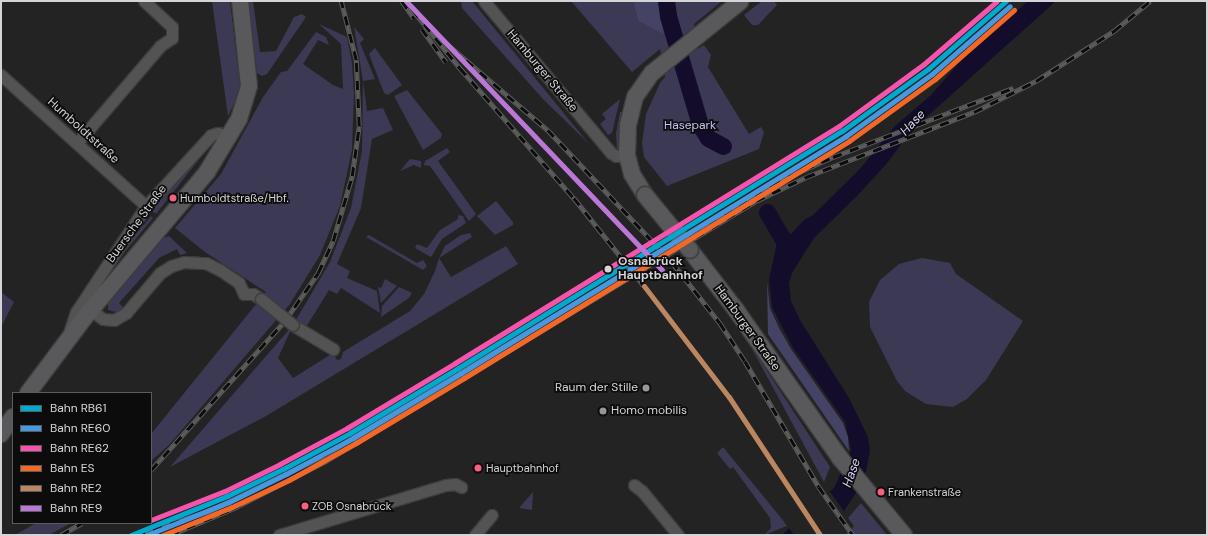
<!DOCTYPE html>
<meta charset="utf-8">
<style>
body{margin:0}
#map{position:relative;width:1208px;height:536px;overflow:hidden;background:#232324;font-family:"DM Sans",sans-serif}
div>[style]{position:absolute}
.green>*{inset:0;background:#3b3954}
.forest>*{inset:0;background:#454365}
.water>*{inset:0;background:#130d2b}
.pier>*{inset:0;background:#232324}
.river>*{height:17px;margin:-8.5px;padding:0 8.5px;transform-origin:8.5px;border-radius:8.5px;background:#130d2b}
.roads{filter:drop-shadow(1px 0 #3d3d3d) drop-shadow(-1px 0 #3d3d3d) drop-shadow(0 1px #3d3d3d) drop-shadow(0 -1px #3d3d3d)}
.street>*{height:11px;margin:-5.5px;padding:0 5.5px;transform-origin:5.5px;border-radius:5.5px;background:#535354}
.secondary>*{height:16px;margin:-8px;padding:0 8px;transform-origin:8px;border-radius:8px;background:#59595c}
.rail>*{height:4.5px;margin-top:-2.25px;transform-origin:0;background:repeating-linear-gradient(90deg,#0c0c0d 0 9px,#5c5c5d 0 18px);box-sizing:border-box;border-block:1px solid #5c5c5d}
.bridges{filter:drop-shadow(1px 0 #3d3d3d) drop-shadow(-1px 0 #3d3d3d) drop-shadow(0 1px #3d3d3d) drop-shadow(0 -1px #3d3d3d)}
.street-bridge>*{height:11px;margin:-5.5px;padding:0 5.5px;transform-origin:5.5px;border-radius:5.5px;background:#535354}
.secondary-bridge>*{height:16px;margin:-8px;padding:0 8px;transform-origin:8px;border-radius:8px;background:#59595c}
.rail-1>*{height:5px;margin:-2.5px;padding:0 2.5px;transform-origin:2.5px;border-radius:2.5px;background:#00a9ce}
.rail-2>*{height:5px;margin:-2.5px;padding:0 2.5px;transform-origin:2.5px;border-radius:2.5px;background:#4699e1}
.rail-3>*{height:5px;margin:-2.5px;padding:0 2.5px;transform-origin:2.5px;border-radius:2.5px;background:#f653ac}
.rail-4>*{height:5px;margin:-2.5px;padding:0 2.5px;transform-origin:2.5px;border-radius:2.5px;background:#f36827}
.rail-5>*{height:5px;margin:-2.5px;padding:0 2.5px;transform-origin:2.5px;border-radius:2.5px;background:#bb8660}
.rail-6>*{height:5px;margin:-2.5px;padding:0 2.5px;transform-origin:2.5px;border-radius:2.5px;background:#ba77d6}
.dots>*{width:11px;height:11px;translate:-50% -50%;box-sizing:border-box;border:2px solid #0c0c0d;border-radius:50%}
span{translate:-50% -50%;white-space:nowrap;text-align:center;line-height:1.15;-webkit-text-stroke:3.5px #0c0c0d;paint-order:stroke}
.bus-label{font-size:11px;color:#d5d5d7}
.left{translate:0 -50%;text-align:left}
.street-label{font-size:12px;color:#d5d5d7}
.park-label{font-size:12px;color:#c3c1f7}
.stop-label{font-size:12px;color:#d5d5d7;font-weight:700}
.poi-label{font-size:12px;color:#d5d5d7}
.right{translate:-100% -50%;text-align:right}
.water-label{font-size:13px;color:#d0cff8;font-style:italic}
.frame{position:absolute;inset:0;border:2px solid #d5d5d7;pointer-events:none}
.legend{position:absolute;left:12px;top:392px;width:140px;height:132px;box-sizing:border-box;background:#0c0c0d;border:1px solid #5c5c5e;margin:0;padding:5px 7px;list-style:none;font-size:12px;color:#d5d5d7}
.legend li{display:flex;align-items:center;gap:8px;height:20px}
.legend b{width:20px;border:1px solid #5c5c5e}
</style>
<div id="map">
<div class="green">
<div style="clip-path:polygon(212px 1px,230px 1px,240px 85px,238px 96px,228px 116px)"></div>
<div style="clip-path:polygon(248px 1px,253px 1px,260px 52px,276px 51px,294px 17px,302px 14px,306px 17px,267px 74px,262px 76px,257px 73px)"></div>
<div style="clip-path:polygon(461px 1px,472px 1px,589px 144px,543px 99px,462px 8px)"></div>
<div style="clip-path:polygon(571px 1px,633px 1px,638px 21px,663px 33px,658px 1px,722px 1px,694px 24px,698px 49px,704px 45px,711px 55px,708px 67px,749px 134px,761px 127px,764px 132px,759px 149px,667px 186px,644px 157px,642px 143px,646px 114px,660px 83px,665px 77px,660px 49px,632px 72px)"></div>
<div style="clip-path:polygon(762px 1px,774px 1px,777px 5px,758px 25px,752px 25px,744px 15px)"></div>
<div style="clip-path:polygon(319px 24px,347px 37px,352px 63px,354px 93px,352px 150px,340px 206px,320px 255px,290px 304px,169px 445px,151px 461px,151px 434px,266px 292px,205px 252px,175px 228px,221px 174px,263px 97px,281px 72px,287px 71px,316px 32px,326px 37px,329px 45px,318px 40px,303px 64px,333px 85px,343px 89px,341px 44px)"></div>
<div style="clip-path:polygon(354px 27px,364px 39px,360px 43px,375px 79px,363px 81px,367px 111px,383px 108px,393px 130px,372px 139px,361px 208px,337px 264px,350px 271px,347px 278px,377px 291px,380px 313px,341px 288px,337px 294px,329px 290px,303px 332px,293px 325px,278px 358px,293px 378px,330px 355px,334px 355px,337px 360px,341px 359px,343px 352px,410px 311px,424px 294px,435px 271px,439px 258px,445px 246px,461px 235px,470px 233px,472px 237px,439px 258px,451px 277px,506px 246px,518px 264px,266px 416px,170px 467px,293px 325px,330px 262px,351px 208px,362px 151px,363px 81px)"></div>
<div style="clip-path:polygon(375px 48px,402px 85px,388px 95px,384px 93px,369px 54px)"></div>
<div style="clip-path:polygon(407px 90px,442px 134px,441px 138px,423px 150px,394px 96px)"></div>
<div style="clip-path:polygon(620px 99px,612px 133px,608px 135px,600px 124px,606px 119px,602px 114px)"></div>
<div style="clip-path:polygon(620px 112px,623px 112px,619px 133px,620px 149px,617px 150px,616px 133px)"></div>
<div style="clip-path:polygon(211px 144px,156px 214px,151px 210px,192px 161px)"></div>
<div style="clip-path:polygon(447px 148px,450px 152px,438px 161px,476px 214px,469px 221px,430px 166px,424px 165px,425px 161px)"></div>
<div style="clip-path:polygon(410px 159px,421px 161px,421px 168px,414px 165px,400px 171px)"></div>
<div style="clip-path:polygon(496px 201px,513px 222px,513px 225px,495px 235px,477px 216px)"></div>
<div style="clip-path:polygon(458px 215px,463px 216px,466px 223px,442px 239px,431px 257px,415px 248px,417px 244px,427px 248px,440px 230px,458px 219px)"></div>
<div style="clip-path:polygon(151px 216px,153px 218px,105px 276px,141px 223px,144px 225px)"></div>
<div style="clip-path:polygon(369px 235px,417px 263px,423px 260px,427px 266px,423px 270px,366px 237px)"></div>
<div style="clip-path:polygon(169px 236px,187px 253px,180px 255px,177px 249px,159px 258px,119px 303px,124px 308px,116px 312px,108px 310px,108px 303px,163px 238px)"></div>
<div style="clip-path:polygon(922px 258px,950px 263px,956px 274px,1023px 321px,986px 380px,967px 399px,953px 407px,926px 404px,905px 391px,897px 381px,870px 327px,869px 302px,880px 280px,899px 264px)"></div>
<div style="clip-path:polygon(385px 279px,397px 286px,381px 303px,378px 287px,381px 288px)"></div>
<div style="clip-path:polygon(399px 287px,412px 293px,409px 298px,381px 317px,382px 306px)"></div>
<div style="clip-path:polygon(1px 292px,14px 302px,1px 327px)"></div>
<div style="clip-path:polygon(750px 345px,830px 467px,824px 482px)"></div>
<div style="clip-path:polygon(723px 447px,782px 519px,787px 526px,764px 535px,771px 528px,770px 518px,733px 467px,730px 469px,717px 453px)"></div>
<div style="clip-path:polygon(533px 492px,532px 510px,519px 508px)"></div>
<div style="clip-path:polygon(861px 503px,887px 535px,845px 535px,854px 526px,848px 518px)"></div>
<div style="clip-path:polygon(36px 523px,71px 523px,49px 535px,15px 535px)"></div>
</div>
<div class="forest">
<div style="clip-path:polygon(633px 1px,658px 1px,664px 34px,638px 21px)"></div>
<div style="clip-path:polygon(767px 282px,770px 308px,779px 328px,791px 349px,843px 423px,848px 437px,849px 451px,768px 334px)"></div>
</div>
<div class="water">
<div style="clip-path:polygon(1028px 1px,1056px 1px,910px 132px,888px 162px,858px 195px,814px 238px,792px 273px,789px 284px,791px 301px,800px 320px,849px 398px,868px 437px,870px 451px,864px 481px,842px 514px,816px 535px,782px 535px,834px 488px,851px 450px,845px 422px,793px 348px,772px 307px,769px 279px,778px 239px,776px 234px,781px 231px,791px 234px,804px 220px,813px 215px,860px 169px,895px 126px,931px 95px,965px 56px)"></div>
</div>
<div class="pier">
<div style="clip-path:polygon(829px 490px,845px 513px,819px 535px,794px 535px,788px 527px)"></div>
</div>
<div class="river">
<div style="left:666px;top:1px;width:15px;rotate:82deg"></div>
<div style="left:668px;top:16px;width:114px;rotate:73.6deg"></div>
<div style="left:700px;top:125px;width:15px;rotate:58deg"></div>
<div style="left:708px;top:138px;width:17px;rotate:28deg"></div>
<div style="left:767px;top:212px;width:44px;rotate:59.9deg"></div>
</div>
<div class="roads">
<div class="street">
<div style="left:484px;top:1px;width:198px;rotate:50.1deg"></div>
<div style="left:611px;top:153px;width:6px;rotate:31deg"></div>
<div style="left:616px;top:156px;width:11px;rotate:-5deg"></div>
<div style="left:1px;top:75px;width:195px;rotate:42.1deg"></div>
<div style="left:77px;top:143px;width:128px;rotate:-49.4deg"></div>
<div style="left:160px;top:46px;width:14px;rotate:-34deg"></div>
<div style="left:172px;top:38px;width:11px;rotate:-90deg"></div>
<div style="left:172px;top:27px;width:38px;rotate:-137deg"></div>
<div style="left:91px;top:310px;width:15px;rotate:37deg"></div>
<div style="left:103px;top:319px;width:11px;rotate:5deg"></div>
<div style="left:114px;top:320px;width:14px;rotate:-30deg"></div>
<div style="left:126px;top:313px;width:52px;rotate:-49.6deg"></div>
<div style="left:160px;top:273px;width:13px;rotate:-32deg"></div>
<div style="left:171px;top:266px;width:14px;rotate:-17deg"></div>
<div style="left:184px;top:262px;width:22px;rotate:3deg"></div>
<div style="left:206px;top:263px;width:16px;rotate:27deg"></div>
<div style="left:220px;top:270px;width:23px;rotate:34deg"></div>
<div style="left:239px;top:283px;width:12px;rotate:66deg"></div>
<div style="left:244px;top:294px;width:9px"></div>
<div style="left:253px;top:294px;width:9px;rotate:32deg"></div>
<div style="left:293px;top:325px;width:47px;rotate:31deg"></div>
<div style="left:69px;top:333px;width:22px;rotate:-72deg"></div>
<div style="left:76px;top:312px;width:127px;rotate:-56.6deg"></div>
<div style="left:146px;top:206px;width:96px;rotate:-47.5deg"></div>
<div style="left:211px;top:135px;width:7px;rotate:-16deg"></div>
<div style="left:218px;top:133px;width:13px;rotate:18deg"></div>
<div style="left:634px;top:485px;width:10px;rotate:37deg"></div>
<div style="left:642px;top:491px;width:57px;rotate:50.7deg"></div>
<div style="left:279px;top:535px;width:174px;rotate:-16.7deg"></div>
<div style="left:446px;top:485px;width:9px;rotate:-6deg"></div>
<div style="left:455px;top:484px;width:7px;rotate:27deg"></div>
<div style="left:475px;top:535px;width:26px;rotate:-50deg"></div>
</div>
<div class="secondary">
<div style="left:645px;top:195px;width:25px;rotate:-122deg"></div>
<div style="left:632px;top:174px;width:20px;rotate:-105deg"></div>
<div style="left:627px;top:155px;width:30px;rotate:-88deg"></div>
<div style="left:628px;top:125px;width:29px;rotate:-76deg"></div>
<div style="left:635px;top:97px;width:29px;rotate:-55deg"></div>
<div style="left:652px;top:73px;width:114px;rotate:-39deg"></div>
<div style="left:690px;top:250px;width:76px;rotate:52.5deg"></div>
<div style="left:736px;top:310px;width:181px;rotate:54.9deg"></div>
<div style="left:840px;top:458px;width:100px;rotate:50.3deg"></div>
<div style="left:28px;top:393px;width:95px;rotate:-53.1deg"></div>
<div style="left:85px;top:317px;width:189px;rotate:-49.9deg"></div>
<div style="left:207px;top:172px;width:62px;rotate:-58.9deg"></div>
<div style="left:239px;top:119px;width:34px;rotate:-73deg"></div>
<div style="left:249px;top:86px;width:85px;rotate:-96deg"></div>
<div style="left:1px;top:434px;width:21px;rotate:-55deg"></div>
</div>
</div>
<div class="rail">
<div style="left:402px;top:1px;width:21px;rotate:55deg"></div>
<div style="left:413px;top:10px;width:75px;rotate:51deg"></div>
<div style="left:460px;top:68px;width:173px;rotate:48.8deg"></div>
<div style="left:574px;top:198px;width:112px;rotate:51.5deg"></div>
<div style="left:422px;top:29px;width:41px;rotate:54deg"></div>
<div style="left:439px;top:37px;width:143px;rotate:40.5deg"></div>
<div style="left:548px;top:130px;width:181px;rotate:46.8deg"></div>
<div style="left:672px;top:262px;width:78px;rotate:51.8deg"></div>
<div style="left:720px;top:323px;width:45px;rotate:56.7deg"></div>
<div style="left:745px;top:361px;width:146px;rotate:59.6deg"></div>
<div style="left:819px;top:487px;width:59px;rotate:54.7deg"></div>
<div style="left:151px;top:470px;width:199px;rotate:-48.1deg"></div>
<div style="left:284px;top:322px;width:60px;rotate:-55.2deg"></div>
<div style="left:318px;top:273px;width:35px;rotate:-65deg"></div>
<div style="left:333px;top:241px;width:68px;rotate:-73.7deg"></div>
<div style="left:352px;top:176px;width:50px;rotate:-82deg"></div>
<div style="left:359px;top:126px;width:66px;rotate:-92.6deg"></div>
<div style="left:356px;top:60px;width:61px;rotate:-104.3deg"></div>
<div style="left:61px;top:535px;width:24px;rotate:-30deg"></div>
<div style="left:136px;top:535px;width:77px;rotate:-18.2deg"></div>
<div style="left:209px;top:511px;width:127px;rotate:-25.8deg"></div>
<div style="left:323px;top:456px;width:525px;rotate:-31.21deg"></div>
<div style="left:772px;top:184px;width:67px;rotate:-23.9deg"></div>
<div style="left:833px;top:157px;width:193px;rotate:-21deg"></div>
<div style="left:170px;top:535px;width:67px;rotate:-22.8deg"></div>
<div style="left:232px;top:509px;width:106px;rotate:-27.1deg"></div>
<div style="left:326px;top:461px;width:502px;rotate:-31.16deg"></div>
<div style="left:756px;top:201px;width:55px;rotate:-25.6deg"></div>
<div style="left:806px;top:177px;width:180px;rotate:-21.2deg"></div>
<div style="left:974px;top:112px;width:69px;rotate:-26.6deg"></div>
<div style="left:1036px;top:81px;width:93px;rotate:-32.7deg"></div>
<div style="left:1114px;top:31px;width:47px;rotate:-39.8deg"></div>
</div>
<div class="bridges">
<div class="street-bridge">
<div style="left:261px;top:299px;width:41px;rotate:39.1deg"></div>
</div>
<div class="secondary-bridge">
<div style="left:645px;top:195px;width:71px;rotate:50.7deg"></div>
</div>
</div>
<div class="rail-1">
<div style="left:131px;top:535px;width:104px;rotate:-22.1deg"></div>
<div style="left:227px;top:496px;width:62px;rotate:-25.7deg"></div>
<div style="left:283px;top:469px;width:76px;rotate:-28.2deg"></div>
<div style="left:350px;top:433px;width:126px;rotate:-31deg"></div>
<div style="left:458px;top:368px;width:451px;rotate:-31.7deg"></div>
<div style="left:842px;top:131px;width:106px;rotate:-35.8deg"></div>
<div style="left:928px;top:69px;width:103px;rotate:-41.1deg"></div>
</div>
<div class="rail-2">
<div style="left:147px;top:535px;width:88px;rotate:-21.9deg"></div>
<div style="left:229px;top:502px;width:64px;rotate:-26.2deg"></div>
<div style="left:286px;top:474px;width:76px;rotate:-28.2deg"></div>
<div style="left:353px;top:438px;width:126px;rotate:-31deg"></div>
<div style="left:461px;top:373px;width:452px;rotate:-31.6deg"></div>
<div style="left:846px;top:136px;width:106px;rotate:-35.8deg"></div>
<div style="left:932px;top:74px;width:103px;rotate:-41.1deg"></div>
</div>
<div class="rail-3">
<div style="left:151px;top:520px;width:79px;rotate:-21.4deg"></div>
<div style="left:225px;top:491px;width:61px;rotate:-26.1deg"></div>
<div style="left:280px;top:464px;width:76px;rotate:-28.2deg"></div>
<div style="left:347px;top:428px;width:126px;rotate:-31deg"></div>
<div style="left:455px;top:363px;width:451px;rotate:-31.7deg"></div>
<div style="left:839px;top:126px;width:105px;rotate:-36.1deg"></div>
<div style="left:924px;top:64px;width:96px;rotate:-40.8deg"></div>
</div>
<div class="rail-4">
<div style="left:163px;top:535px;width:74px;rotate:-22.1deg"></div>
<div style="left:232px;top:507px;width:63px;rotate:-25.3deg"></div>
<div style="left:289px;top:480px;width:77px;rotate:-28.9deg"></div>
<div style="left:356px;top:443px;width:126px;rotate:-31deg"></div>
<div style="left:464px;top:378px;width:452px;rotate:-31.6deg"></div>
<div style="left:849px;top:141px;width:106px;rotate:-35.8deg"></div>
<div style="left:935px;top:79px;width:105px;rotate:-41.1deg"></div>
</div>
<div class="rail-5">
<div style="left:644px;top:286px;width:140px;rotate:52.6deg"></div>
<div style="left:729px;top:397px;width:165px;rotate:56.6deg"></div>
</div>
<div class="rail-6">
<div style="left:406px;top:1px;width:371px;rotate:46.4deg"></div>
</div>
<div class="dots">
<div style="left:173px;top:198px;background:#f8607d"></div>
<div style="left:608px;top:269px;background:#d5d5d7"></div>
<div style="left:646px;top:388px;background:#979798"></div>
<div style="left:603px;top:411px;background:#979798"></div>
<div style="left:478px;top:468px;background:#f8607d"></div>
<div style="left:881px;top:492px;background:#f8607d"></div>
<div style="left:305px;top:506px;background:#f8607d"></div>
</div>
<div class="bus-label">
<span class="left" style="left:180px;top:198px">Humboldtstraße/Hbf.</span>
<span class="left" style="left:486px;top:468px">Hauptbahnhof</span>
<span class="left" style="left:888px;top:492px">Frankenstraße</span>
<span class="left" style="left:312px;top:506px">ZOB Osnabrück</span>
</div>
<div class="street-label">
<span style="left:542px;top:71px;rotate:50deg">Hamburger Straße</span>
<span style="left:83px;top:131px;rotate:42deg">Humboldtstraße</span>
<span style="left:137px;top:224px;rotate:-54deg">Buersche Straße</span>
<span style="left:747px;top:328px;rotate:54deg">Hamburger Straße</span>
</div>
<div class="park-label">
<span style="left:690px;top:126px">Hasepark</span>
</div>
<div class="stop-label">
<span class="left" style="left:618px;top:269px">Osnabrück<br>Hauptbahnhof</span>
</div>
<div class="poi-label">
<span class="right" style="left:638px;top:388px">Raum der Stille</span>
<span class="left" style="left:611px;top:411px">Homo mobilis</span>
</div>
<div class="water-label">
<span style="left:913px;top:123px;rotate:-47deg">Hase</span>
<span style="left:852px;top:473px;rotate:-70deg">Hase</span>
</div>
<div class="frame"></div>
<ul class="legend">
<li><b style="height:5px;background:#00a9ce"></b>Bahn RB61</li>
<li><b style="height:5px;background:#4699e1"></b>Bahn RE60</li>
<li><b style="height:5px;background:#f653ac"></b>Bahn RE62</li>
<li><b style="height:5px;background:#f36827"></b>Bahn ES</li>
<li><b style="height:5px;background:#bb8660"></b>Bahn RE2</li>
<li><b style="height:5px;background:#ba77d6"></b>Bahn RE9</li>
</ul>
</div>
